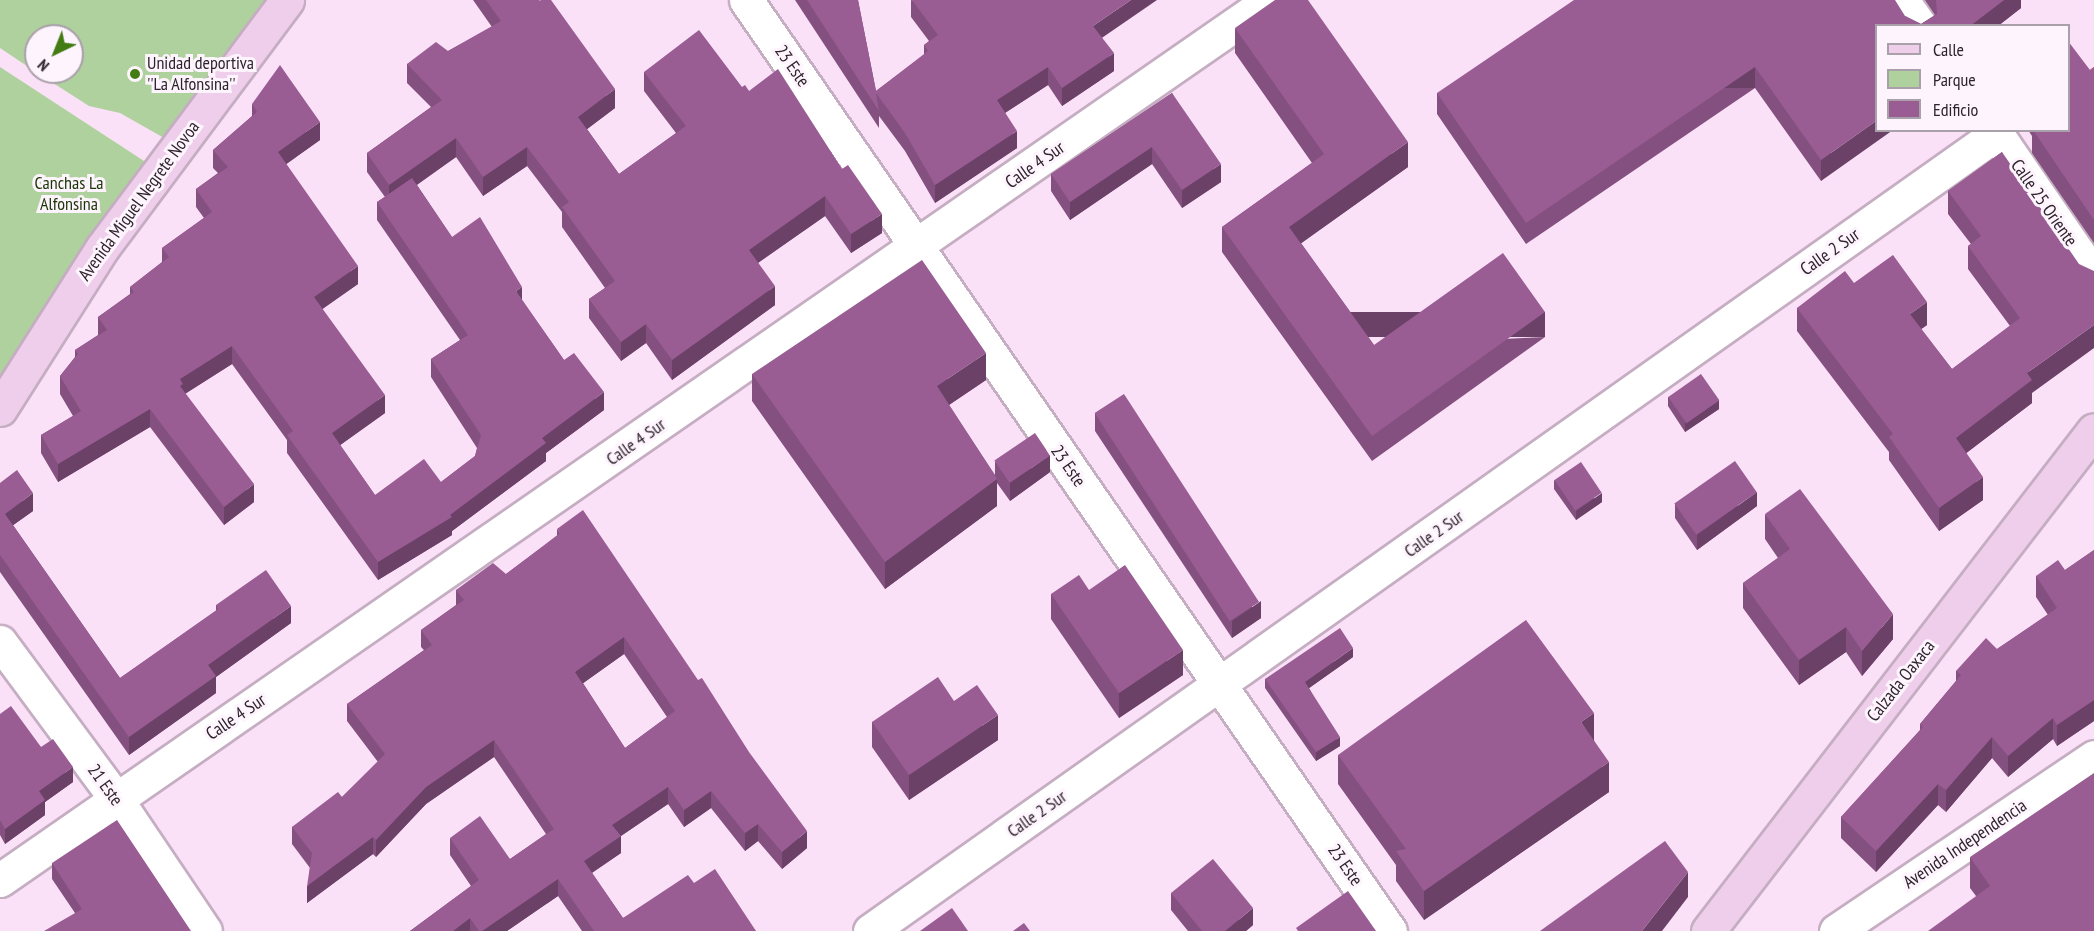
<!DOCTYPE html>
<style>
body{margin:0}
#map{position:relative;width:2094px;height:931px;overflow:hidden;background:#fbe1f7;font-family:"PT Sans Narrow",sans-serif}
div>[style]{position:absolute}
.green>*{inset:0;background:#afd19d}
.roads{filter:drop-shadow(2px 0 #c5adc2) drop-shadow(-2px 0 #c5adc2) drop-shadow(0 2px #c5adc2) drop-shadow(0 -2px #c5adc2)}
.minor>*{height:33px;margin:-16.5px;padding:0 16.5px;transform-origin:16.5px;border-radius:16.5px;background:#fff}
.major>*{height:33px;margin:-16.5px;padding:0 16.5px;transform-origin:16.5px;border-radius:16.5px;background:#efceeb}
.wall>*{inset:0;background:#84507f}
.shaded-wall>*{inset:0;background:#6b4168;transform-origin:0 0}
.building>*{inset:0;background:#995d94;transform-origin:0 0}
.dots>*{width:16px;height:16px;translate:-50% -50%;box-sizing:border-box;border:3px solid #fef4fd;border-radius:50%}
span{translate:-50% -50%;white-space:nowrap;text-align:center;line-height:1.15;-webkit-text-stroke:6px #fef4fd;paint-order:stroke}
.poi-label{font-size:18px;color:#2c232b}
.left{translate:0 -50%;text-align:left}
.street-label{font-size:18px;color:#2c232b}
.park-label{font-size:18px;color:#193503}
.legend{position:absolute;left:1875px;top:24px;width:195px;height:108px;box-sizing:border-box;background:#fef4fd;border:2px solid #aaa0a9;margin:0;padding:8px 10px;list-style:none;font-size:18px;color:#2c232b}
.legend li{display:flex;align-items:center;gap:12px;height:30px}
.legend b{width:30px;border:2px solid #aaa0a9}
.north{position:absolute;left:24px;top:24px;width:60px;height:60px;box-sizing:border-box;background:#fef4fd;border:2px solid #aaa0a9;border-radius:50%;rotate:223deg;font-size:16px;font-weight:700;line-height:24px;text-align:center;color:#2c232b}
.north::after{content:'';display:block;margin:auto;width:21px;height:27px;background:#437c13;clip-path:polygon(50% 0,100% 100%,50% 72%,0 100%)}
</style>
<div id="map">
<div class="green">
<div style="clip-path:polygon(0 0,282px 0,180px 147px,120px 113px,89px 106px,36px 72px,72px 72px,72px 36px,36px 36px,36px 72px,0 48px)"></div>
<div style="clip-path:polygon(0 67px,167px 176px,0 410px)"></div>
</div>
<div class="roads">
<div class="minor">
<div style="left:746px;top:0;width:1132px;rotate:55.33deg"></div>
<div style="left:1902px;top:0;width:32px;rotate:55deg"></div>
<div style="left:1994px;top:130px;width:177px;rotate:55.6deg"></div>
<div style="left:0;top:642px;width:195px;rotate:53.5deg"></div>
<div style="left:116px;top:799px;width:159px;rotate:56deg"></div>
<div style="left:0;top:880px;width:1545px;rotate:-34.72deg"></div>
<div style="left:870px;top:931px;width:1380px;rotate:-35.29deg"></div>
<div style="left:1836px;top:931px;width:311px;rotate:-34deg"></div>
</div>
<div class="major">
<div style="left:0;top:409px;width:192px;rotate:-57.6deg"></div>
<div style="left:103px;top:247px;width:308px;rotate:-53.3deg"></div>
<div style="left:1708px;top:931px;width:632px;rotate:-52.39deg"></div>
</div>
</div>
<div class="wall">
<div style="clip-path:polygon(473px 0,539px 0,615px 108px,587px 129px,619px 174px,676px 133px,644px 91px,644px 72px,742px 87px,749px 91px,882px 233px,851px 253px,825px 216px,758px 263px,775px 305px,672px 380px,646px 343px,621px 361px,589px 318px,589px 299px,605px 288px,562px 227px,562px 212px,527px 166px,483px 196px,456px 157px,417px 185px,452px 237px,522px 300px,564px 360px,604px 410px,546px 453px,546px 461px,452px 531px,452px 535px,378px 580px,287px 453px,287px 440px,232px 364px,185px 394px,254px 502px,224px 525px,150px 427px,58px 482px,41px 453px,41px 435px,73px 416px,60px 394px,60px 376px,75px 357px,75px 350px,98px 335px,98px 317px,130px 294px,130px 287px,162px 262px,162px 248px,204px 218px,196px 207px,196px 189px,218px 173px,213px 168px,213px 150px,252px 116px,252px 104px,320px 140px,286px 164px,358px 284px,322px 309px,385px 413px,340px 445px,375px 495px,441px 482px,475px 456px,477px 448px,431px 377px,431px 359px,460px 340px,377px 220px,377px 202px,385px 197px,367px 172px,367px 153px,431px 107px,407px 83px,407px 64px,448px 51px,492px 27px)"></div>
<div style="clip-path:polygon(795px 0,858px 0,876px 91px,924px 55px,924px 45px,929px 41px,911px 17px,911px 0,1102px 38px,1114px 71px,1062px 106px,1048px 85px,1005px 113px,1017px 148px,935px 203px,905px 151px,879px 116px,879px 128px)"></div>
<div style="clip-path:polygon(1925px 0,2021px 0,2021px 8px,1998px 26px,1876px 26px,1821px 181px,1755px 88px,1526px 244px,1437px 114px,1437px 93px,1905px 16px,1921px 24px,1935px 15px)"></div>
<div style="clip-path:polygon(1235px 28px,1408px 167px,1301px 243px,1374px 345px,1545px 337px,1372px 461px,1222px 252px,1222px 227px,1312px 163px,1235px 53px)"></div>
<div style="clip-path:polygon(2094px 67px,2094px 243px,2032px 153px,2032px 136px,2028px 130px,2068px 130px,2090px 70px)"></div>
<div style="clip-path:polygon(1172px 93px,1221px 182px,1182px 208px,1152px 164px,1070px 220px,1051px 191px,1051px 174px)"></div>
<div style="clip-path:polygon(2002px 152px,2032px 393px,2032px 403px,1966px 453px,1983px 500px,1939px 531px,1889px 460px,1889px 452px,1797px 331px,1797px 308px,1854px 283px,1927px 325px,1921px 329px,1952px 369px,2010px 326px,1968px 269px,1968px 246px,1971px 244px,1948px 214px,1948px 191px)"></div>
<div style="clip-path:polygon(752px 374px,986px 380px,949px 405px,995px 475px,995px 462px,1050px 472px,1010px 501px,997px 483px,997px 506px,885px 589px,752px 401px)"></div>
<div style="clip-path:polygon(1668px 397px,1719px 409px,1685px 432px,1668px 406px)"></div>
<div style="clip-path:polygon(1095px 413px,1261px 618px,1232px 638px,1095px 431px)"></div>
<div style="clip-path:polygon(1554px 480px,1602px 502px,1576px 520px,1554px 489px)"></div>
<div style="clip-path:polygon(0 483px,33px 511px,13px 525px,120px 678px,216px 611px,216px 605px,291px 623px,216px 677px,216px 693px,129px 755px,0 572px)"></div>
<div style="clip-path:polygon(1675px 504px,1757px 506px,1697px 550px,1675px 518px)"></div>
<div style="clip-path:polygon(1765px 514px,1893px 639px,1862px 676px,1846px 652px,1799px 685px,1743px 608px,1743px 583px,1778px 558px,1765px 539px)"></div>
<div style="clip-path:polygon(evenodd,557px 529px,807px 848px,782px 869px,758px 841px,745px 851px,711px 808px,684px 827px,668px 804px,621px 836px,621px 853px,592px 873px,623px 918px,694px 883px,756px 931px,582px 931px,558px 896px,507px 931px,410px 931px,471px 886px,450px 855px,450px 838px,510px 859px,546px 834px,494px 757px,426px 804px,376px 857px,373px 854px,307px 903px,310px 868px,292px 844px,292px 827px,342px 797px,378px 762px,347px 721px,347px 704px,424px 650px,421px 647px,421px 630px,456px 605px,456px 590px,506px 574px,557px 536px,557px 529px,624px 654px,667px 717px,625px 748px,583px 683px,624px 654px)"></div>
<div style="clip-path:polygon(2094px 550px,2094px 721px,2057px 746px,2053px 739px,2008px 777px,1992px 758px,1946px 812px,1938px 805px,1876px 872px,1841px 838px,1841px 817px,1920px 730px,1920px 724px,1956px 681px,1956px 671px,1997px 649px,2048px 615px,2036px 597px,2036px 576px,2065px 570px)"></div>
<div style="clip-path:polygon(1089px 590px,1183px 675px,1119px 718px,1051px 619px,1051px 594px)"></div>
<div style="clip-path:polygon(1353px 657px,1309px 688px,1340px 746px,1316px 761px,1265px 688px,1265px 679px)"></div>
<div style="clip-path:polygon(954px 701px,998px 740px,909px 800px,872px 747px,872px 722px)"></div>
<div style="clip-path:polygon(0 714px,41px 747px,73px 782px,45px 802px,45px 815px,5px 844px,0 835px)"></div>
<div style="clip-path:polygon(1594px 740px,1609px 792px,1424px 920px,1396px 881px,1396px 865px,1338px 784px,1338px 755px)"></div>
<div style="clip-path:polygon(1970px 857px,2094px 931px,1976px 896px,1970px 888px)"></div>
<div style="clip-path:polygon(52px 863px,191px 931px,75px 913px,52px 879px)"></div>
<div style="clip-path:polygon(1171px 893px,1253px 925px,1246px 931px,1188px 931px,1171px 910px)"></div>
</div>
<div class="shaded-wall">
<div style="clip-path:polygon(1131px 0,1157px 0,1093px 44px,1093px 26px)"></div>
<div style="clip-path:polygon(2004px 0,2021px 0,2021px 8px,1998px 26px,1970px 26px)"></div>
<div style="clip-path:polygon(1114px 53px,1114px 71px,1062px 106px,1062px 88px)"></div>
<div style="clip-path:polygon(1048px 67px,1048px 85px,997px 118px,997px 100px)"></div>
<div style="left:1755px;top:67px;width:21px;height:277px;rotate:90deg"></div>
<div style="clip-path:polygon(615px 89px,615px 108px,578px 136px,578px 117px)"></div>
<div style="clip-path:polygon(1876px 121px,1876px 130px,1893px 130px,1821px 181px,1821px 160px)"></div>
<div style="clip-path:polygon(320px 122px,320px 140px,278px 170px,278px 152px)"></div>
<div style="clip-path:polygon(1017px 131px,1017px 148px,935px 203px,935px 185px)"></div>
<div style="clip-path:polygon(456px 138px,456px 157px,389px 204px,389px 185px)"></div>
<div style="clip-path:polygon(1408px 142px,1408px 167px,1289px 252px,1289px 227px)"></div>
<div style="clip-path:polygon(527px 147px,527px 166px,483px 196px,483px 177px)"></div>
<div style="clip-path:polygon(1152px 147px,1152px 164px,1070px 220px,1070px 202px)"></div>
<div style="clip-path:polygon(1221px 164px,1221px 182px,1182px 208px,1182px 190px)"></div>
<div style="clip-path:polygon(825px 196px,825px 216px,749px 269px,749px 250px)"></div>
<div style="clip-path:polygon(882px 214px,882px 233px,851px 253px,851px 234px)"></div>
<div style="clip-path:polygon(358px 266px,358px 284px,314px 315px,314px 297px)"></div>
<div style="clip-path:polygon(775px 286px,775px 305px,672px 380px,672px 360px)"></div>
<div style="clip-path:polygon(522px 287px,522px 305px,516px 291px)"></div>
<div style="clip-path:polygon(1927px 302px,1927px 325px,1910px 337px,1910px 314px)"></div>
<div style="left:1545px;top:312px;width:25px;height:213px;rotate:90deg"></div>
<div style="clip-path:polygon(646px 324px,646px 343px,621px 361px,621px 342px)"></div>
<div style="clip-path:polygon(2094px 325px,2094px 348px,2032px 393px,2032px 403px,1956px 461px,1956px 438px,2027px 373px)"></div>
<div style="clip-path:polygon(232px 346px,232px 364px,183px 395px,180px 404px,180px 379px)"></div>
<div style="clip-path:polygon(986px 353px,986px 380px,937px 413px,937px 386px)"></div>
<div style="clip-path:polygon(604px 392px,604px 410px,546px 453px,546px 461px,452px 531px,452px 535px,378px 580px,378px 562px,450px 515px,542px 438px)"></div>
<div style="clip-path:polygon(385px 395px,385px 413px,332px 451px,332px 433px)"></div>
<div style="clip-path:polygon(1719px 400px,1719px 409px,1685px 432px,1685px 423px)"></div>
<div style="clip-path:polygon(150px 409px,150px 427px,58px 482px,58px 464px)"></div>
<div style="clip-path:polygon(1050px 455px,1050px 472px,1010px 501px,1010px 483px)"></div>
<div style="clip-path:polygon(1983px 477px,1983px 500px,1939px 531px,1939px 508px)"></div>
<div style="clip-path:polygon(997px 479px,997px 506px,885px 589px,885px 562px)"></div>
<div style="clip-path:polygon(254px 484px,254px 502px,224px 525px,224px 507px)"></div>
<div style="clip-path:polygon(1757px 492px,1757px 506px,1697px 550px,1697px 535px)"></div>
<div style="clip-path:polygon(33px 493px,33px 511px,5px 531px,5px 514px)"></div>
<div style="clip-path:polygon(1602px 493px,1602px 502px,1576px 520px,1576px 511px)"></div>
<div style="clip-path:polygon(1261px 601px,1261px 618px,1232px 638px,1232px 621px)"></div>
<div style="clip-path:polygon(291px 606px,291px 623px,216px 677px,216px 693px,129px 755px,129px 737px,208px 665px)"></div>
<div style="clip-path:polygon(1893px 614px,1893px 639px,1862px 676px,1862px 651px)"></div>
<div style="clip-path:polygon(1846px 627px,1846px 652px,1799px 685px,1799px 660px)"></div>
<div style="clip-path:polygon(624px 637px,624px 654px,575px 689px,575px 672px)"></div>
<div style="clip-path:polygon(1353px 648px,1353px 657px,1305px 691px,1305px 682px)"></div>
<div style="clip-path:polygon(1183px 650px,1183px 675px,1119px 718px,1119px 693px)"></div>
<div style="clip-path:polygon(2094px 700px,2094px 721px,2057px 746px,2057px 725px)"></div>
<div style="clip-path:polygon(1594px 713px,1594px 743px,1581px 722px)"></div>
<div style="clip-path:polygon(998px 715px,998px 740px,909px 800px,909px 775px)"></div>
<div style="clip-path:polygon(2053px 718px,2053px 739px,2008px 777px,2008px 756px)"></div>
<div style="clip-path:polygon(1340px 737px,1340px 746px,1316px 761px,1316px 752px)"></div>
<div style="clip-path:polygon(1992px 737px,1992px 758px,1946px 812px,1946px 790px)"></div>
<div style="clip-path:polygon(494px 740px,494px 757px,426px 804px,376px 857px,376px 840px,426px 787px)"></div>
<div style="clip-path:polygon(1609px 762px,1609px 792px,1424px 920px,1424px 891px)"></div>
<div style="clip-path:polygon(73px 767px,73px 782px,45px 802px,45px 815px,5px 844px,5px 829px,39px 791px)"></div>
<div style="clip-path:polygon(1938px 784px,1938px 805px,1876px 872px,1876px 851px)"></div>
<div style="clip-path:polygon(668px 787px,668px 804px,612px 842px,612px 825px)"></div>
<div style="clip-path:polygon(711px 791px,711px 808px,684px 827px,684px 810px)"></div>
<div style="clip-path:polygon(758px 824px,758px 841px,745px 851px,745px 833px)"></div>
<div style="clip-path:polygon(807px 831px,807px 848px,782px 869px,782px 852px)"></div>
<div style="clip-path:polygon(621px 836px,621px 853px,584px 878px,584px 861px)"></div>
<div style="clip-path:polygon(373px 837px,373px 854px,307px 903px,307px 886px)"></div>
<div style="clip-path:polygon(1688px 872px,1688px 897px,1662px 931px,1642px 931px)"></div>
<div style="clip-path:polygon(558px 879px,558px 896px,507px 931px,482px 931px)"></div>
<div style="clip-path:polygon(1253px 908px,1253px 925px,1246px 931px,1225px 931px)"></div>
<div style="clip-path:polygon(470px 918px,470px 931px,453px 931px)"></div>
</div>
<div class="building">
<div style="clip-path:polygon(486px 0,539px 0,539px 1px,541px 0,551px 0,615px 89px,578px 117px,619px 174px,686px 126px,644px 72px,699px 30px,742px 87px,745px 85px,749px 91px,778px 69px,842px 169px,848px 165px,882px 214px,851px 234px,825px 196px,749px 250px,775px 286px,672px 360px,646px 324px,621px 342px,589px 299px,615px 281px,562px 207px,569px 202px,527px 147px,483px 177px,456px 138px,389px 185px,367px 153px,442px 100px,407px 64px,436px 42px,448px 51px,501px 21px)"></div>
<div style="clip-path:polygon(807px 0,858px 0,876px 91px,928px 51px,924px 45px,938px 35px,912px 0,1131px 0,1093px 26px,1114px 53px,1062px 88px,1048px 67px,997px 100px,1017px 131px,935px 185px,905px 133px,876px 93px,879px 111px)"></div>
<div style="clip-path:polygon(1275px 0,1308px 0,1408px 142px,1289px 227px,1374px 345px,1503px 253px,1545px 312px,1372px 436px,1222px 227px,1324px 154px,1235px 28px)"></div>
<div style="clip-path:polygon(1574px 0,1895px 0,1905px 16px,1921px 24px,1937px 14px,1936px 0,2004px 0,1970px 26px,1876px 26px,1876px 121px,1821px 160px,1755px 67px,1526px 223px,1437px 93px)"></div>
<div style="clip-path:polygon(2068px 41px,2090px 70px,2094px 67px,2094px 220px,2033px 130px,2068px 130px)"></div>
<div style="clip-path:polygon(280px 65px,320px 122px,278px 152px,358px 266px,314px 297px,385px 395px,332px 433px,375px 495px,424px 459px,441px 482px,475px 456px,481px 435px,431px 359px,468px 335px,377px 202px,412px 178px,452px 237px,480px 217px,522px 287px,516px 291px,564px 360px,574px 353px,604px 392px,542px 438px,546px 443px,450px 515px,452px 517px,378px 562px,287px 435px,293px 431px,232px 346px,180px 379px,183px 384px,180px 386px,254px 484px,224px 507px,150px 409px,58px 464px,41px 435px,81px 411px,60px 376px,78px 354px,75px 350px,107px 330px,98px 317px,134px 292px,130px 287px,169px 257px,162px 248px,212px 212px,196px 189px,228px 167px,213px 150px,257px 112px,252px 104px)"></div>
<div style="clip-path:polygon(1172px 93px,1221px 164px,1182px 190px,1152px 147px,1070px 202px,1051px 174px)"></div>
<div style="clip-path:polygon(2002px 152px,2079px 264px,2094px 271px,2094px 325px,2027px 373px,2032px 380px,1956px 438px,1983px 477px,1939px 508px,1889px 437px,1893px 434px,1797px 308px,1845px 271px,1854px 283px,1893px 255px,1927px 302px,1910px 314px,1952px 369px,2020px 318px,1968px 246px,1981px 236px,1948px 191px)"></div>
<div style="clip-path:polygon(922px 260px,986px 353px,937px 386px,997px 479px,885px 562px,752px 374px)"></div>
<div style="left:1701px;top:374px;width:32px;height:40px;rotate:55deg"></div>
<div style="left:1124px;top:394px;width:248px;height:35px;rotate:57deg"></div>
<div style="left:1035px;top:433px;width:27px;height:49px;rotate:56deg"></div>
<div style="left:1735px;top:461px;width:38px;height:74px;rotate:55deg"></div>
<div style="left:1581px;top:462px;width:37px;height:32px;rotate:56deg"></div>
<div style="clip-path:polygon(17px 470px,33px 493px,5px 514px,120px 678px,218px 609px,216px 605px,266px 570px,291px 606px,208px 665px,216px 676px,129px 737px,0 555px,0 483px)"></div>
<div style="clip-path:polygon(1800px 489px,1893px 614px,1862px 651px,1846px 627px,1799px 660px,1743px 583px,1790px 549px,1765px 514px)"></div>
<div style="clip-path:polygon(evenodd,583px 510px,698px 680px,702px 678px,749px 752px,807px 831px,782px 852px,758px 824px,745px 833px,711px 791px,684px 810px,668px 787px,612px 825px,621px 836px,584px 861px,623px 918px,688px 875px,694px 883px,715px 869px,756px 931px,594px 931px,558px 879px,482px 931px,479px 931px,470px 918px,453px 931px,410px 931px,479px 880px,450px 838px,480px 816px,510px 859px,554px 829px,494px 740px,426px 787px,376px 840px,373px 837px,307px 886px,312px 853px,292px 827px,338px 792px,342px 797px,385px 754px,347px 704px,432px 645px,421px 630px,464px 600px,456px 590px,493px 563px,506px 574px,560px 533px,557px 529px,583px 510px,624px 637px,675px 711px,625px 748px,575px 672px,624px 637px)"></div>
<div style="clip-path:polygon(2094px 550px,2094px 700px,2057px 725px,2053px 718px,2008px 756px,1992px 737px,1946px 790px,1938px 784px,1876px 851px,1841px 817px,1923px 727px,1920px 724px,1961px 675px,1956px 671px,1986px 638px,1997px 649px,2057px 608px,2036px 576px,2058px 560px,2065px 570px)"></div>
<div style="clip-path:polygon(1125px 565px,1183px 650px,1119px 693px,1051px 594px,1079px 575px,1089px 590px)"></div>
<div style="clip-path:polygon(1526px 620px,1594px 713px,1581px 722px,1609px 762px,1424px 891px,1396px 851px,1406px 849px,1338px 755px)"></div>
<div style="clip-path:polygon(1340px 628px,1353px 648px,1305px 682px,1340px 737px,1316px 752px,1265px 679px)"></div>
<div style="clip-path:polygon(938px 677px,954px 701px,977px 685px,998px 715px,909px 775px,872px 722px)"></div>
<div style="clip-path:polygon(11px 706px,41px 747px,53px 739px,73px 767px,39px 791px,45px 800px,5px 829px,0 820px,0 714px)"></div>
<div style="clip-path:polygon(2094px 773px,2094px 931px,1928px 931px,1990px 886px,1970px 857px)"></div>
<div style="clip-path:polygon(117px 820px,191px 931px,44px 931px,82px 909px,52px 863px)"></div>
<div style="clip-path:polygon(1665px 841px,1688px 872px,1642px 931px,1540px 931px)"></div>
<div style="clip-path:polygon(1213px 859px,1253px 908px,1225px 931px,1202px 931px,1171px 893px)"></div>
<div style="clip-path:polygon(1348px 891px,1376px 931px,1298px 931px,1296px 928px)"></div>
<div style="clip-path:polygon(952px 908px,968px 931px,920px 931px)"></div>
<div style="clip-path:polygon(1024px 923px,1030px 931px,1013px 931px)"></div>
</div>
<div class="dots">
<div style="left:135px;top:74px;background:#437c13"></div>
</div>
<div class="poi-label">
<span class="left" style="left:147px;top:74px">Unidad deportiva<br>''La Alfonsina''</span>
</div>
<div class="street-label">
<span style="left:792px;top:66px;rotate:55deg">23 Este</span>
<span style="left:1035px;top:165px;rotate:-35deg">Calle 4 Sur</span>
<span style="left:139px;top:201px;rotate:-54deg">Avenida Miguel Negrete Novoa</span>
<span style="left:2044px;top:203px;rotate:55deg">Calle 25 Oriente</span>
<span style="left:1830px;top:252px;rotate:-35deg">Calle 2 Sur</span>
<span style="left:636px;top:442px;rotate:-35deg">Calle 4 Sur</span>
<span style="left:1068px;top:466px;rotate:55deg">23 Este</span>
<span style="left:1434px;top:534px;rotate:-35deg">Calle 2 Sur</span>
<span style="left:1901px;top:681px;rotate:-52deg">Calzada Oaxaca</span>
<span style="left:236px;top:717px;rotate:-34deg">Calle 4 Sur</span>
<span style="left:105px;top:785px;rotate:54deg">21 Este</span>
<span style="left:1037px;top:814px;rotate:-35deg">Calle 2 Sur</span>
<span style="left:1965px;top:844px;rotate:-34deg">Avenida Independencia</span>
<span style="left:1345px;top:865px;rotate:55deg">23 Este</span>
</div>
<div class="park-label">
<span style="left:69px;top:194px">Canchas La<br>Alfonsina</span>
</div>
<ul class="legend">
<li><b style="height:8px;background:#efceeb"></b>Calle</li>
<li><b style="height:16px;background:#afd19d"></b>Parque</li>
<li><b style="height:16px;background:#995d94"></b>Edificio</li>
</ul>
<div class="north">N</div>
</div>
